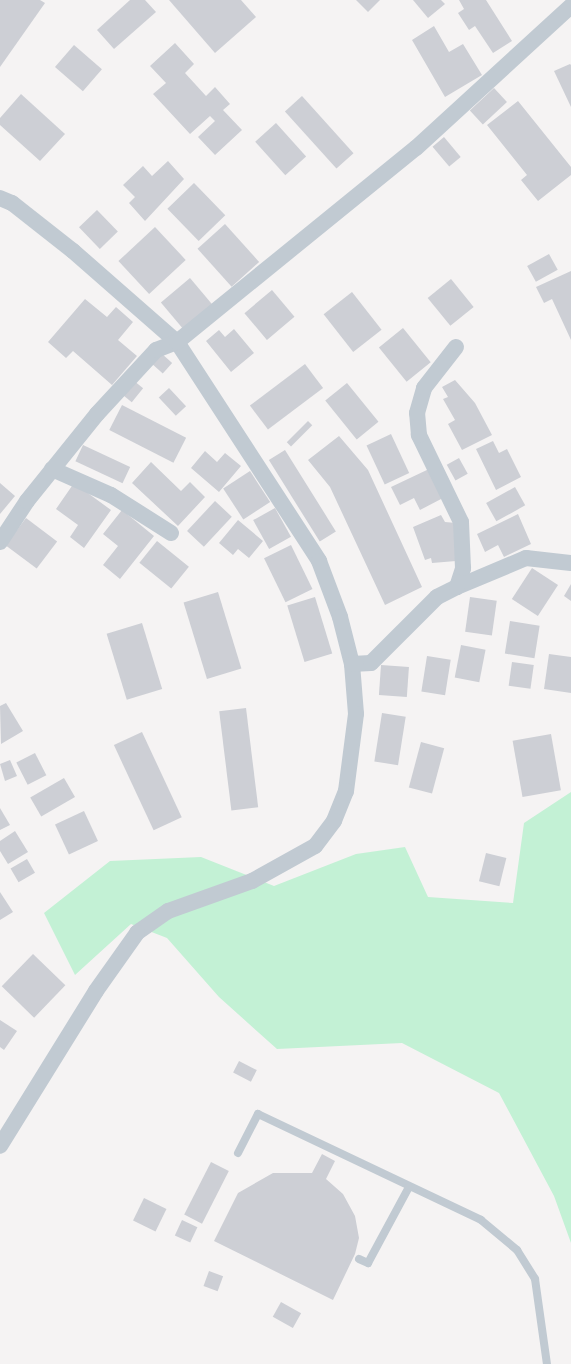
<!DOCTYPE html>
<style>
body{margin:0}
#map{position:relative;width:571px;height:1364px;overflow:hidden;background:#f5f3f3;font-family:"Golos Text",sans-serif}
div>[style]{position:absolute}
.green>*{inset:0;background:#c3f1d5}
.building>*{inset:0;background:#cdcfd5;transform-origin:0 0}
.lane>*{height:8px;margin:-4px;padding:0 4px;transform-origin:4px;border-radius:4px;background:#c1cad2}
.street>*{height:16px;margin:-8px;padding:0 8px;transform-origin:8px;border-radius:8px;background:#c1cad2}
span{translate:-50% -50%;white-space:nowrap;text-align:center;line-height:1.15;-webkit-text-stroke:5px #fff;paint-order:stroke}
</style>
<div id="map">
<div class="green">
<div style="clip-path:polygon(571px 792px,571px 1243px,554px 1196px,499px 1093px,402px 1043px,277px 1049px,219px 997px,167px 938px,131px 924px,75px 975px,44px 913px,110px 861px,201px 857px,274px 886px,356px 854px,405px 847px,428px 897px,513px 903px,524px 823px)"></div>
</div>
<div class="building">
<div style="clip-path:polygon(0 0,40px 0,45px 3px,0 67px)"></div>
<div style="clip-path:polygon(130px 0,145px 0,156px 12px,114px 49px,97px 30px)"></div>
<div style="clip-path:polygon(169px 0,241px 0,256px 17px,215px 53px)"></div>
<div style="clip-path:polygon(356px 0,380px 0,368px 12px)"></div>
<div style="clip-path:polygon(413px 0,441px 0,445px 4px,428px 18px)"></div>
<div style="clip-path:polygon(459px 0,486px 0,512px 41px,493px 53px,475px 26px,469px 30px,458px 13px,464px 9px)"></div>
<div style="clip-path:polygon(434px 26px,449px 52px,463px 44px,482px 75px,445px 97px,412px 40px)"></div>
<div style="clip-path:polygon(175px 43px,194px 64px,185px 73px,206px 96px,215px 87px,230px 104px,223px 110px,242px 130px,215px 155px,198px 137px,215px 121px,210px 116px,190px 134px,153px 94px,166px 83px,150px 66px)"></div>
<div style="left:74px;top:45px;width:37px;height:29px;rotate:41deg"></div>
<div style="clip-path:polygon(570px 64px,571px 65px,571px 107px,554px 71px)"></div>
<div style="left:494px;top:88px;width:19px;height:33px;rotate:47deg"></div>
<div style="clip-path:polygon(21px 94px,65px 134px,40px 161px,0 125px,0 118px)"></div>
<div style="left:302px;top:96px;width:77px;height:23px;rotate:48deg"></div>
<div style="clip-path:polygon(518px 101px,571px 167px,571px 175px,538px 201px,521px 180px,527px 175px,487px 125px)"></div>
<div style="left:276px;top:123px;width:45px;height:28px;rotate:48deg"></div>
<div style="left:444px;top:137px;width:26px;height:15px;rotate:50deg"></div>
<div style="clip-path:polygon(168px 161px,184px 179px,145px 221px,129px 203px,135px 197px,123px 185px,143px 166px,152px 176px)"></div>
<div style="left:194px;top:183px;width:45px;height:37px;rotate:46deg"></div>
<div style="left:97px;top:210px;width:30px;height:25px;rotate:46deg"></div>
<div style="left:225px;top:224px;width:51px;height:37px;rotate:48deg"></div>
<div style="left:155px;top:227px;width:45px;height:50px;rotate:47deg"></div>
<div style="left:549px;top:254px;width:18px;height:25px;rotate:61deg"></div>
<div style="clip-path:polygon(571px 271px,571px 340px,552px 299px,544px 303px,536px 287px)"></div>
<div style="left:190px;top:278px;width:35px;height:38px;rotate:50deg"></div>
<div style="left:451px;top:279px;width:36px;height:30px;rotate:51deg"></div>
<div style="left:272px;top:290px;width:35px;height:36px;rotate:50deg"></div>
<div style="left:352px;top:292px;width:48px;height:36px;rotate:52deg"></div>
<div style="clip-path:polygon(85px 299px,107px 317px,116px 307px,133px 322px,118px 340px,137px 356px,112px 385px,73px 351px,66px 358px,48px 342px)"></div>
<div style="left:403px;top:328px;width:44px;height:31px;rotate:51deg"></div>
<div style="clip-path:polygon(234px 329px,254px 353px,231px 372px,206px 341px,219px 330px,225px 337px)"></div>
<div style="left:161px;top:353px;width:15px;height:14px;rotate:42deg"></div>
<div style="left:305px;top:364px;width:30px;height:69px;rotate:53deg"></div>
<div style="left:133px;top:380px;width:13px;height:18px;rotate:39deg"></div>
<div style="clip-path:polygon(455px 380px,475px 403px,492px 435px,462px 450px,448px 424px,455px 420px,443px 399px,448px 397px,442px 387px)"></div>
<div style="left:347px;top:383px;width:50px;height:28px;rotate:51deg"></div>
<div style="left:169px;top:388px;width:25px;height:14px;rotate:47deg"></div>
<div style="left:122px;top:405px;width:72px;height:28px;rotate:27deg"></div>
<div style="left:308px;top:421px;width:6px;height:30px;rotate:45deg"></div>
<div style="left:391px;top:434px;width:43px;height:27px;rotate:65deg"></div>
<div style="clip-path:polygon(339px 436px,368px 470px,422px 587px,385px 605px,330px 487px,308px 460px)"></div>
<div style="clip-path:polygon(493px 441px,499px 453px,507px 449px,521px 477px,496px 490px,476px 449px)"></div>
<div style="left:83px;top:445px;width:52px;height:18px;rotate:25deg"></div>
<div style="left:285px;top:450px;width:96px;height:19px;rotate:58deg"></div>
<div style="clip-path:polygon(205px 451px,217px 462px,225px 453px,241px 466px,219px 492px,191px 468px)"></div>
<div style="left:459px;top:458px;width:18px;height:14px;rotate:61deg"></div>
<div style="clip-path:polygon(151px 462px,181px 491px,190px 482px,205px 497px,178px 526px,132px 483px)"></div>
<div style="clip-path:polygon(429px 469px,443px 498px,420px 510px,414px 498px,400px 505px,391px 487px)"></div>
<div style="left:250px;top:471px;width:37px;height:32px;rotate:57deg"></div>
<div style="clip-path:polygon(0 483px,15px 496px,0 514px)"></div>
<div style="clip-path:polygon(74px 483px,111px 510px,84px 548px,70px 537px,78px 525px,56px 509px)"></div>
<div style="left:515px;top:487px;width:21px;height:33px;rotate:61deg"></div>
<div style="left:215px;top:501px;width:23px;height:41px;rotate:43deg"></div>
<div style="left:275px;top:508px;width:33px;height:25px;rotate:61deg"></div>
<div style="clip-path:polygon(122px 510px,154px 536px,120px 579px,103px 565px,118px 546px,103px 534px)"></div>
<div style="clip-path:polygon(518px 514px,531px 544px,504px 557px,498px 545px,485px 552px,477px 534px)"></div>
<div style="clip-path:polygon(441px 515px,445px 522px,456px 523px,456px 561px,432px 563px,431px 558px,425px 560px,413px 527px)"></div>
<div style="left:26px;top:518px;width:39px;height:34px;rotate:37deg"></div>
<div style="clip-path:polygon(238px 520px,263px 541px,249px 558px,238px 549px,233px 555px,219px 543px)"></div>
<div style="left:157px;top:541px;width:41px;height:28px;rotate:39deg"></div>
<div style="left:291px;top:545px;width:49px;height:30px;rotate:64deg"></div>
<div style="left:532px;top:568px;width:31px;height:37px;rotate:33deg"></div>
<div style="clip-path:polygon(571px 584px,571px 601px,564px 596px)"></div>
<div style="left:218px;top:592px;width:80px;height:36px;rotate:73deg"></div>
<div style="left:315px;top:597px;width:59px;height:29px;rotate:73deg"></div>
<div style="left:470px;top:597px;width:27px;height:35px;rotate:8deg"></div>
<div style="left:510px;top:621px;width:30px;height:33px;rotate:9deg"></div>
<div style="left:142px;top:623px;width:69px;height:37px;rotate:73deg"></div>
<div style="left:461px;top:645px;width:25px;height:33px;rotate:11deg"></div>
<div style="clip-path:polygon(549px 654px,571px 657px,571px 693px,544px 689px)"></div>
<div style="left:427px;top:656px;width:24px;height:36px;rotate:9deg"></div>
<div style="left:512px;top:662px;width:22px;height:24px;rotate:8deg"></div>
<div style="left:381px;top:665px;width:28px;height:30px;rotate:4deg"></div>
<div style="clip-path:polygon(6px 703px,23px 731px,1px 744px,0 706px)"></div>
<div style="left:246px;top:708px;width:100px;height:27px;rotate:83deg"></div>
<div style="left:382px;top:713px;width:24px;height:49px;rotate:9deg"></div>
<div style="left:142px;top:732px;width:94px;height:31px;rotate:65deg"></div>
<div style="left:551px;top:734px;width:57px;height:39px;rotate:80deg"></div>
<div style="left:421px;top:742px;width:24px;height:47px;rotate:15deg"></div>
<div style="left:35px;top:753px;width:25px;height:21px;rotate:63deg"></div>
<div style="clip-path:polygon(10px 760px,17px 776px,5px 781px,0 764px)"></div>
<div style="left:64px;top:778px;width:22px;height:39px;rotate:60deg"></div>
<div style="clip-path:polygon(0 808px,10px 825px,0 830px)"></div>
<div style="left:84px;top:811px;width:33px;height:32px;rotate:65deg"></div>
<div style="clip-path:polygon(15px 831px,28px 852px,8px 864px,0 851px,0 841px)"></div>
<div style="left:486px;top:853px;width:21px;height:29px;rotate:14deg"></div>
<div style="left:27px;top:859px;width:16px;height:19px;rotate:60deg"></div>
<div style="clip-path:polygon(0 892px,13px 912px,0 920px)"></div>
<div style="left:33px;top:954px;width:45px;height:45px;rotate:44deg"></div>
<div style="clip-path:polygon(0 1020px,17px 1031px,4px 1050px,0 1047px)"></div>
<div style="left:239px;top:1061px;width:20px;height:13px;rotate:27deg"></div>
<div style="clip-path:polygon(322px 1154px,335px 1161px,326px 1179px,343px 1194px,355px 1216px,359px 1238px,355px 1254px,333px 1300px,214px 1241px,238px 1193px,273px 1173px,312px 1173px)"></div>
<div style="left:211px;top:1162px;width:20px;height:59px;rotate:27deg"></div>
<div style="left:144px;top:1198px;width:25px;height:25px;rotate:26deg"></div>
<div style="left:182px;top:1220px;width:17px;height:17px;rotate:25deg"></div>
<div style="left:209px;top:1271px;width:15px;height:16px;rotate:20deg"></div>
<div style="left:281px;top:1302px;width:23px;height:17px;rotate:29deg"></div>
</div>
<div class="lane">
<div style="left:238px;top:1153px;width:44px;rotate:-62.9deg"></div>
<div style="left:258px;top:1114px;width:247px;rotate:25.4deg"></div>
<div style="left:481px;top:1220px;width:47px;rotate:39.8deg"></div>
<div style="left:517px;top:1250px;width:34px;rotate:58deg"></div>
<div style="left:535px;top:1279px;width:86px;rotate:82deg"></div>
<div style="left:359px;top:1259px;width:10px;rotate:24deg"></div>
<div style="left:368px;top:1263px;width:86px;rotate:-61.7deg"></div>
</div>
<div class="street">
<div style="left:0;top:198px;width:13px;rotate:23deg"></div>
<div style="left:12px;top:203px;width:78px;rotate:38.2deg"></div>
<div style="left:73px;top:251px;width:138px;rotate:41.2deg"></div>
<div style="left:177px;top:342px;width:261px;rotate:57deg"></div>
<div style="left:319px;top:561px;width:60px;rotate:69.4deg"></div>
<div style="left:340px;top:617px;width:49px;rotate:75.7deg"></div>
<div style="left:352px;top:664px;width:50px;rotate:85.4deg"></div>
<div style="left:356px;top:714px;width:78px;rotate:97.4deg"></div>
<div style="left:346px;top:791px;width:32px;rotate:112deg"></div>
<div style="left:334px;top:821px;width:31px;rotate:127deg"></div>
<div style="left:315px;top:846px;width:72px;rotate:150.9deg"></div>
<div style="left:252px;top:881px;width:89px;rotate:160.3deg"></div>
<div style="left:168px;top:911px;width:38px;rotate:145deg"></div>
<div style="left:137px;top:933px;width:71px;rotate:125.3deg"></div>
<div style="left:96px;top:991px;width:182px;rotate:121.8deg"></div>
<div style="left:52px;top:469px;width:64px;rotate:23.8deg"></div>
<div style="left:111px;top:495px;width:71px;rotate:32.3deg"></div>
<div style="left:0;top:542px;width:49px;rotate:-56.6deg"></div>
<div style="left:27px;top:501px;width:112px;rotate:-51.2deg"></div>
<div style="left:97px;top:414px;width:87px;rotate:-47.3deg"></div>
<div style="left:156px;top:350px;width:22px;rotate:-21deg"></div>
<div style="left:177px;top:342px;width:308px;rotate:-39.1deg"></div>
<div style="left:416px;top:148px;width:210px;rotate:-42.5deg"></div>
<div style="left:457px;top:587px;width:75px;rotate:-22.8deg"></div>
<div style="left:526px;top:558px;width:45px;rotate:6.3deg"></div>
<div style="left:352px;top:664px;width:19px;rotate:-3deg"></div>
<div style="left:371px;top:663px;width:93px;rotate:-45deg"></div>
<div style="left:437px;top:597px;width:22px;rotate:-27deg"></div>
<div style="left:457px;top:587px;width:20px;rotate:-72deg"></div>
<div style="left:463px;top:568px;width:46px;rotate:-92.5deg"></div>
<div style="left:461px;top:522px;width:97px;rotate:-115.8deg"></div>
<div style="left:419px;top:435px;width:22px;rotate:-95deg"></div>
<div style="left:417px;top:413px;width:26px;rotate:-74deg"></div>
<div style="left:424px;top:388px;width:52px;rotate:-52deg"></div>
</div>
</div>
